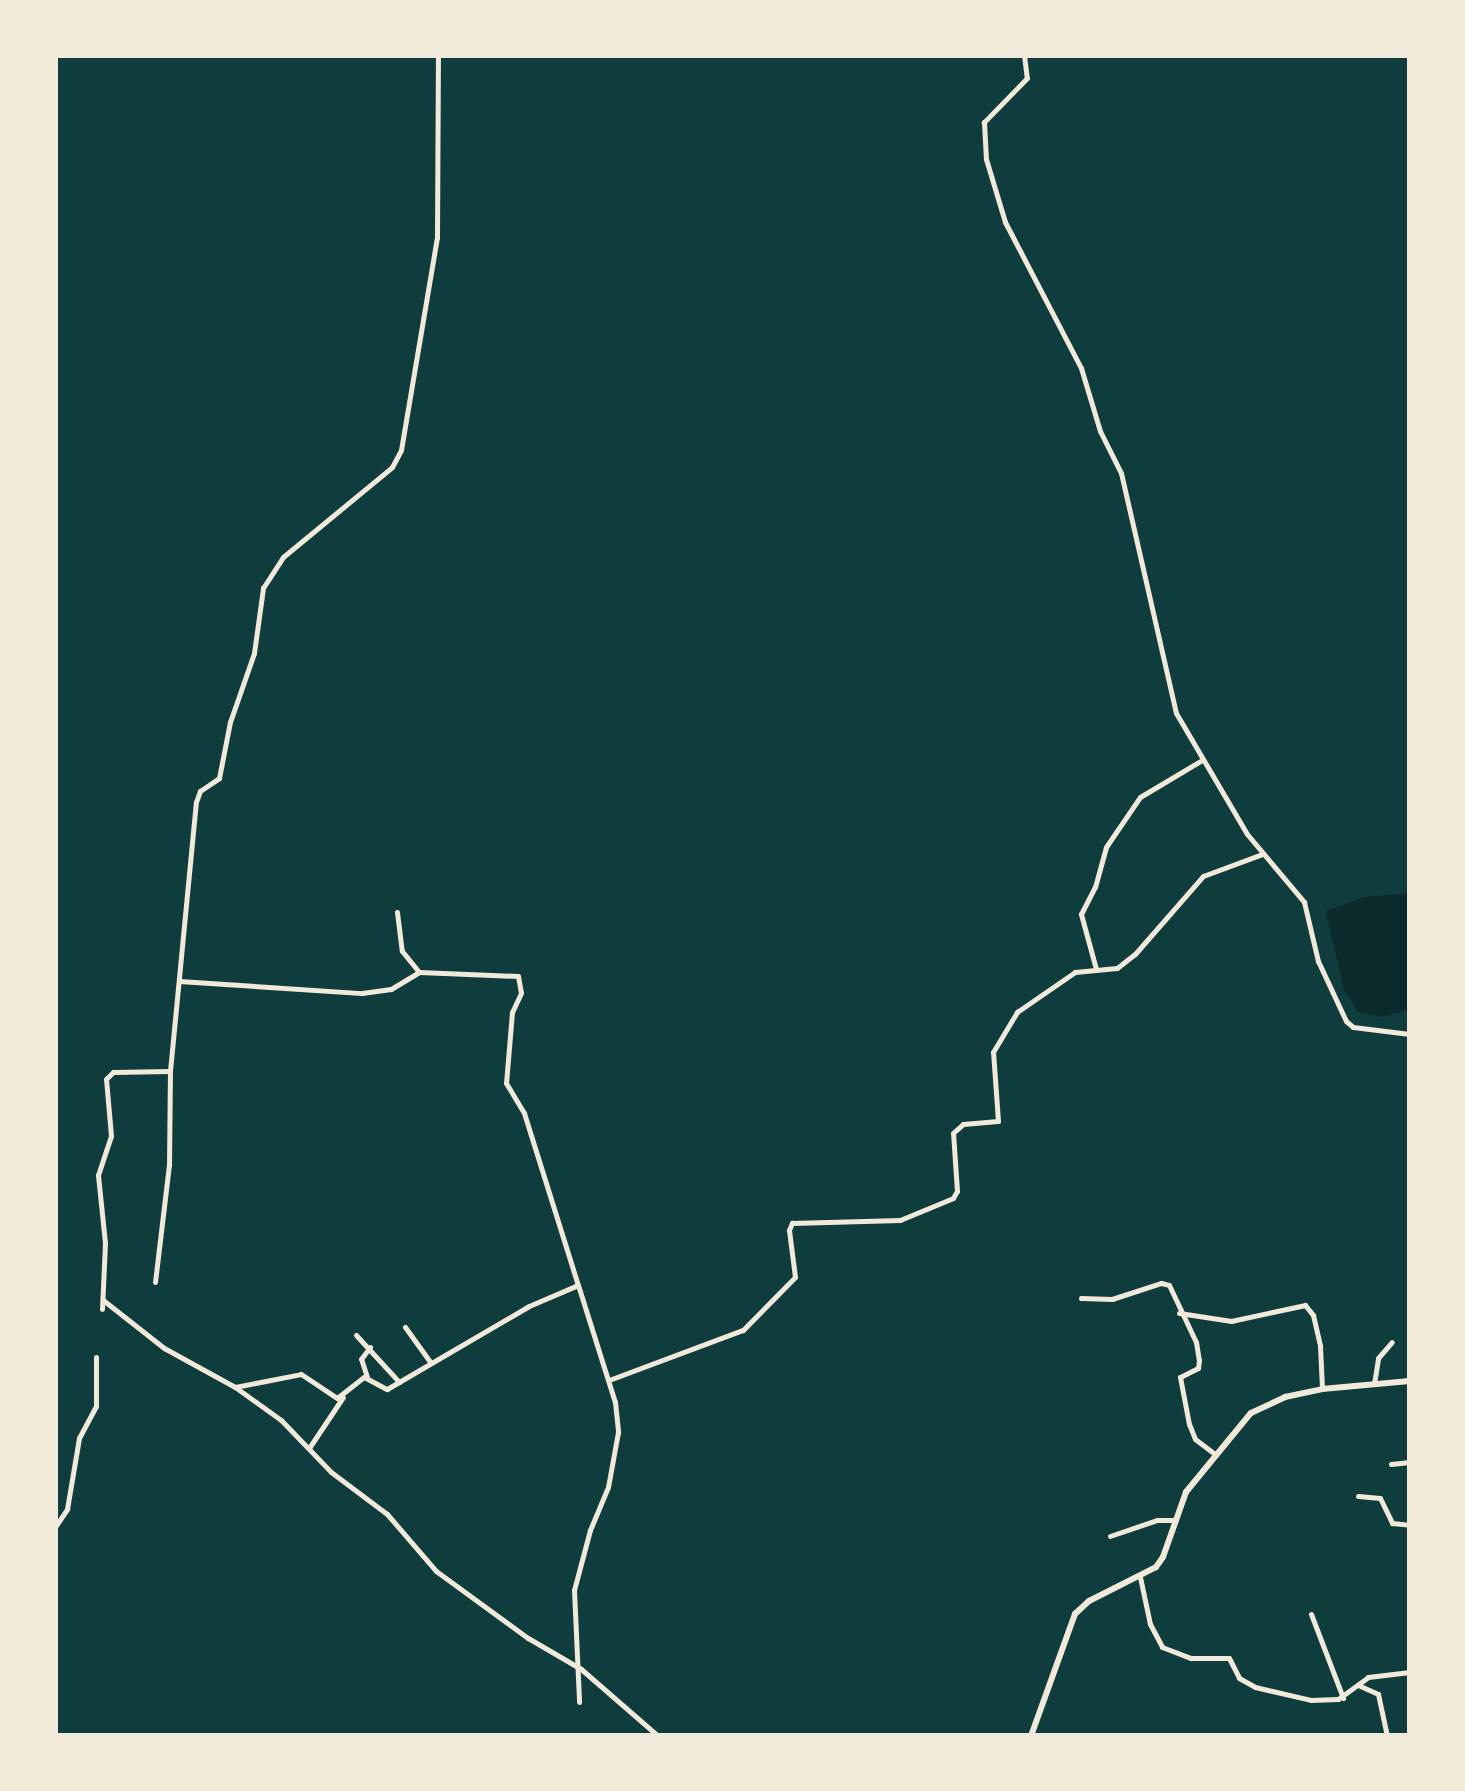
<!DOCTYPE html>
<style>
body{margin:0}
#map{position:relative;width:1465px;height:1791px;overflow:hidden;background:#0f3d3e;font-family:"Alegreya Sans",sans-serif}
div>[style]{position:absolute}
.water>*{inset:0;background:#0a2a2b}
.minor>*{height:5px;margin:-2.5px;padding:0 2.5px;transform-origin:2.5px;border-radius:2.5px;background:#f1e9da}
.tertiary>*{height:6px;margin:-3px;padding:0 3px;transform-origin:3px;border-radius:3px;background:#f1e9da}
span{translate:-50% -50%;white-space:nowrap;text-align:center;line-height:1.15;-webkit-text-stroke:10px #f1e9da;paint-order:stroke}
.frame{position:absolute;inset:0;border:58px solid #f1e9da;pointer-events:none}
</style>
<div id="map">
<div class="water">
<div style="clip-path:polygon(1410px 893px,1410px 1009px,1381px 1017px,1358px 1012px,1344px 990px,1326px 911px,1365px 897px)"></div>
</div>
<div class="minor">
<div style="left:1024px;top:55px;width:23px;rotate:83deg"></div>
<div style="left:1027px;top:78px;width:62px;rotate:134.3deg"></div>
<div style="left:984px;top:122px;width:37px;rotate:87deg"></div>
<div style="left:986px;top:159px;width:66px;rotate:73.2deg"></div>
<div style="left:1005px;top:222px;width:165px;rotate:62.5deg"></div>
<div style="left:1081px;top:368px;width:66px;rotate:73.2deg"></div>
<div style="left:1100px;top:431px;width:47px;rotate:63.4deg"></div>
<div style="left:1121px;top:473px;width:246px;rotate:77.1deg"></div>
<div style="left:1176px;top:713px;width:140px;rotate:59.6deg"></div>
<div style="left:1247px;top:834px;width:89px;rotate:50deg"></div>
<div style="left:1304px;top:902px;width:61px;rotate:76.7deg"></div>
<div style="left:1318px;top:961px;width:66px;rotate:65deg"></div>
<div style="left:1346px;top:1021px;width:9px;rotate:41deg"></div>
<div style="left:1353px;top:1027px;width:57px;rotate:7deg"></div>
<div style="left:397px;top:912px;width:39px;rotate:83deg"></div>
<div style="left:402px;top:951px;width:27px;rotate:51deg"></div>
<div style="left:1096px;top:969px;width:57px;rotate:-105.3deg"></div>
<div style="left:1081px;top:914px;width:30px;rotate:-63deg"></div>
<div style="left:1095px;top:887px;width:41px;rotate:-74.6deg"></div>
<div style="left:1106px;top:847px;width:60px;rotate:-55.8deg"></div>
<div style="left:1140px;top:797px;width:72px;rotate:-30.8deg"></div>
<div style="left:179px;top:981px;width:183px;rotate:3.8deg"></div>
<div style="left:362px;top:993px;width:29px;rotate:-8deg"></div>
<div style="left:391px;top:989px;width:33px;rotate:-31deg"></div>
<div style="left:419px;top:972px;width:99px;rotate:2.3deg"></div>
<div style="left:518px;top:976px;width:17px;rotate:80deg"></div>
<div style="left:521px;top:993px;width:21px;rotate:115deg"></div>
<div style="left:512px;top:1012px;width:71px;rotate:94.8deg"></div>
<div style="left:506px;top:1083px;width:35px;rotate:59deg"></div>
<div style="left:524px;top:1113px;width:180px;rotate:72.6deg"></div>
<div style="left:155px;top:1282px;width:118px;rotate:-83.2deg"></div>
<div style="left:169px;top:1165px;width:94px;rotate:-89.4deg"></div>
<div style="left:1081px;top:1298px;width:31px;rotate:2deg"></div>
<div style="left:1112px;top:1299px;width:52px;rotate:-18.1deg"></div>
<div style="left:1161px;top:1283px;width:8px;rotate:14deg"></div>
<div style="left:1169px;top:1285px;width:63px;rotate:64.7deg"></div>
<div style="left:1196px;top:1342px;width:18px;rotate:81deg"></div>
<div style="left:1199px;top:1360px;width:8px;rotate:97deg"></div>
<div style="left:1198px;top:1368px;width:20px;rotate:153deg"></div>
<div style="left:1180px;top:1377px;width:48px;rotate:79.2deg"></div>
<div style="left:1189px;top:1424px;width:16px;rotate:68deg"></div>
<div style="left:1195px;top:1439px;width:26px;rotate:37deg"></div>
<div style="left:103px;top:1300px;width:78px;rotate:38.2deg"></div>
<div style="left:164px;top:1348px;width:81px;rotate:28.8deg"></div>
<div style="left:235px;top:1387px;width:57px;rotate:35.7deg"></div>
<div style="left:281px;top:1420px;width:72px;rotate:46.1deg"></div>
<div style="left:331px;top:1472px;width:70px;rotate:36.9deg"></div>
<div style="left:387px;top:1514px;width:75px;rotate:49.3deg"></div>
<div style="left:436px;top:1571px;width:114px;rotate:36.1deg"></div>
<div style="left:528px;top:1638px;width:61px;rotate:30.3deg"></div>
<div style="left:581px;top:1669px;width:102px;rotate:41deg"></div>
<div style="left:102px;top:1309px;width:66px;rotate:-87.4deg"></div>
<div style="left:105px;top:1243px;width:68px;rotate:-95.9deg"></div>
<div style="left:98px;top:1175px;width:41px;rotate:-71.6deg"></div>
<div style="left:111px;top:1136px;width:57px;rotate:-95deg"></div>
<div style="left:106px;top:1079px;width:10px;rotate:-45deg"></div>
<div style="left:113px;top:1072px;width:57px;rotate:-1deg"></div>
<div style="left:170px;top:1071px;width:270px;rotate:-84.5deg"></div>
<div style="left:196px;top:802px;width:12px;rotate:-70deg"></div>
<div style="left:200px;top:791px;width:23px;rotate:-34deg"></div>
<div style="left:219px;top:778px;width:57px;rotate:-78.9deg"></div>
<div style="left:230px;top:722px;width:73px;rotate:-70.8deg"></div>
<div style="left:254px;top:653px;width:66px;rotate:-82.1deg"></div>
<div style="left:263px;top:588px;width:37px;rotate:-57deg"></div>
<div style="left:283px;top:557px;width:141px;rotate:-39.5deg"></div>
<div style="left:392px;top:467px;width:19px;rotate:-62deg"></div>
<div style="left:401px;top:450px;width:215px;rotate:-80.4deg"></div>
<div style="left:437px;top:238px;width:183px;rotate:-89.7deg"></div>
<div style="left:1179px;top:1313px;width:53px;rotate:8.7deg"></div>
<div style="left:1231px;top:1321px;width:76px;rotate:-12.2deg"></div>
<div style="left:1305px;top:1305px;width:13px;rotate:51deg"></div>
<div style="left:1313px;top:1315px;width:32px;rotate:77deg"></div>
<div style="left:1320px;top:1346px;width:43px;rotate:87.3deg"></div>
<div style="left:405px;top:1327px;width:44px;rotate:54.2deg"></div>
<div style="left:356px;top:1335px;width:64px;rotate:47.5deg"></div>
<div style="left:367px;top:1377px;width:19px;rotate:-108deg"></div>
<div style="left:361px;top:1359px;width:15px;rotate:-53deg"></div>
<div style="left:609px;top:1380px;width:143px;rotate:-20.5deg"></div>
<div style="left:743px;top:1330px;width:74px;rotate:-45.5deg"></div>
<div style="left:795px;top:1277px;width:47px;rotate:-97.3deg"></div>
<div style="left:789px;top:1230px;width:8px;rotate:-67deg"></div>
<div style="left:792px;top:1223px;width:108px;rotate:-1.6deg"></div>
<div style="left:900px;top:1220px;width:57px;rotate:-22.5deg"></div>
<div style="left:953px;top:1198px;width:8px;rotate:-60deg"></div>
<div style="left:957px;top:1191px;width:58px;rotate:-93.9deg"></div>
<div style="left:953px;top:1133px;width:13px;rotate:-42deg"></div>
<div style="left:963px;top:1124px;width:35px;rotate:-5deg"></div>
<div style="left:998px;top:1121px;width:69px;rotate:-94.1deg"></div>
<div style="left:993px;top:1052px;width:47px;rotate:-59deg"></div>
<div style="left:1017px;top:1012px;width:70px;rotate:-34.6deg"></div>
<div style="left:1075px;top:972px;width:42px;rotate:-5.4deg"></div>
<div style="left:1117px;top:968px;width:23px;rotate:-38deg"></div>
<div style="left:1135px;top:954px;width:103px;rotate:-48.9deg"></div>
<div style="left:1203px;top:876px;width:63px;rotate:-20.4deg"></div>
<div style="left:1374px;top:1384px;width:26px;rotate:-81deg"></div>
<div style="left:1378px;top:1358px;width:21px;rotate:-49deg"></div>
<div style="left:235px;top:1387px;width:67px;rotate:-11.1deg"></div>
<div style="left:301px;top:1374px;width:43px;rotate:33.7deg"></div>
<div style="left:337px;top:1398px;width:34px;rotate:-38deg"></div>
<div style="left:364px;top:1377px;width:26px;rotate:28deg"></div>
<div style="left:387px;top:1389px;width:164px;rotate:-30.3deg"></div>
<div style="left:529px;top:1306px;width:53px;rotate:-23.2deg"></div>
<div style="left:578px;top:1285px;width:123px;rotate:72.5deg"></div>
<div style="left:615px;top:1402px;width:30px;rotate:84deg"></div>
<div style="left:618px;top:1432px;width:56px;rotate:100.3deg"></div>
<div style="left:608px;top:1487px;width:47px;rotate:112.7deg"></div>
<div style="left:590px;top:1530px;width:62px;rotate:104.9deg"></div>
<div style="left:574px;top:1590px;width:112px;rotate:87.4deg"></div>
<div style="left:309px;top:1448px;width:61px;rotate:-56.3deg"></div>
<div style="left:1391px;top:1464px;width:19px;rotate:-6deg"></div>
<div style="left:1358px;top:1496px;width:22px;rotate:5deg"></div>
<div style="left:1380px;top:1498px;width:28px;rotate:64deg"></div>
<div style="left:1392px;top:1523px;width:18px;rotate:6deg"></div>
<div style="left:55px;top:1527px;width:22px;rotate:-56deg"></div>
<div style="left:67px;top:1509px;width:72px;rotate:-80.4deg"></div>
<div style="left:79px;top:1438px;width:36px;rotate:-62deg"></div>
<div style="left:96px;top:1406px;width:49px;rotate:-90deg"></div>
<div style="left:1110px;top:1536px;width:50px;rotate:-18.8deg"></div>
<div style="left:1157px;top:1520px;width:18px"></div>
<div style="left:1140px;top:1577px;width:48px;rotate:78deg"></div>
<div style="left:1150px;top:1624px;width:26px;rotate:62deg"></div>
<div style="left:1162px;top:1647px;width:31px;rotate:21deg"></div>
<div style="left:1191px;top:1658px;width:38px"></div>
<div style="left:1229px;top:1658px;width:22px;rotate:63deg"></div>
<div style="left:1239px;top:1678px;width:18px;rotate:29deg"></div>
<div style="left:1255px;top:1687px;width:57px;rotate:13.1deg"></div>
<div style="left:1311px;top:1700px;width:27px;rotate:-2deg"></div>
<div style="left:1338px;top:1699px;width:37px;rotate:-36deg"></div>
<div style="left:1368px;top:1677px;width:42px;rotate:-6.8deg"></div>
<div style="left:1311px;top:1614px;width:90px;rotate:69.1deg"></div>
<div style="left:1358px;top:1685px;width:22px;rotate:24deg"></div>
<div style="left:1378px;top:1694px;width:43px;rotate:77.9deg"></div>
</div>
<div class="tertiary">
<div style="left:1031px;top:1736px;width:130px;rotate:-70.2deg"></div>
<div style="left:1075px;top:1614px;width:19px;rotate:-43deg"></div>
<div style="left:1089px;top:1601px;width:75px;rotate:-26.9deg"></div>
<div style="left:1156px;top:1567px;width:12px;rotate:-55deg"></div>
<div style="left:1163px;top:1557px;width:69px;rotate:-70.5deg"></div>
<div style="left:1186px;top:1492px;width:102px;rotate:-50.6deg"></div>
<div style="left:1251px;top:1413px;width:38px;rotate:-25deg"></div>
<div style="left:1285px;top:1397px;width:38px;rotate:-12deg"></div>
<div style="left:1322px;top:1389px;width:88px;rotate:-5.2deg"></div>
</div>
<div class="frame"></div>
</div>
